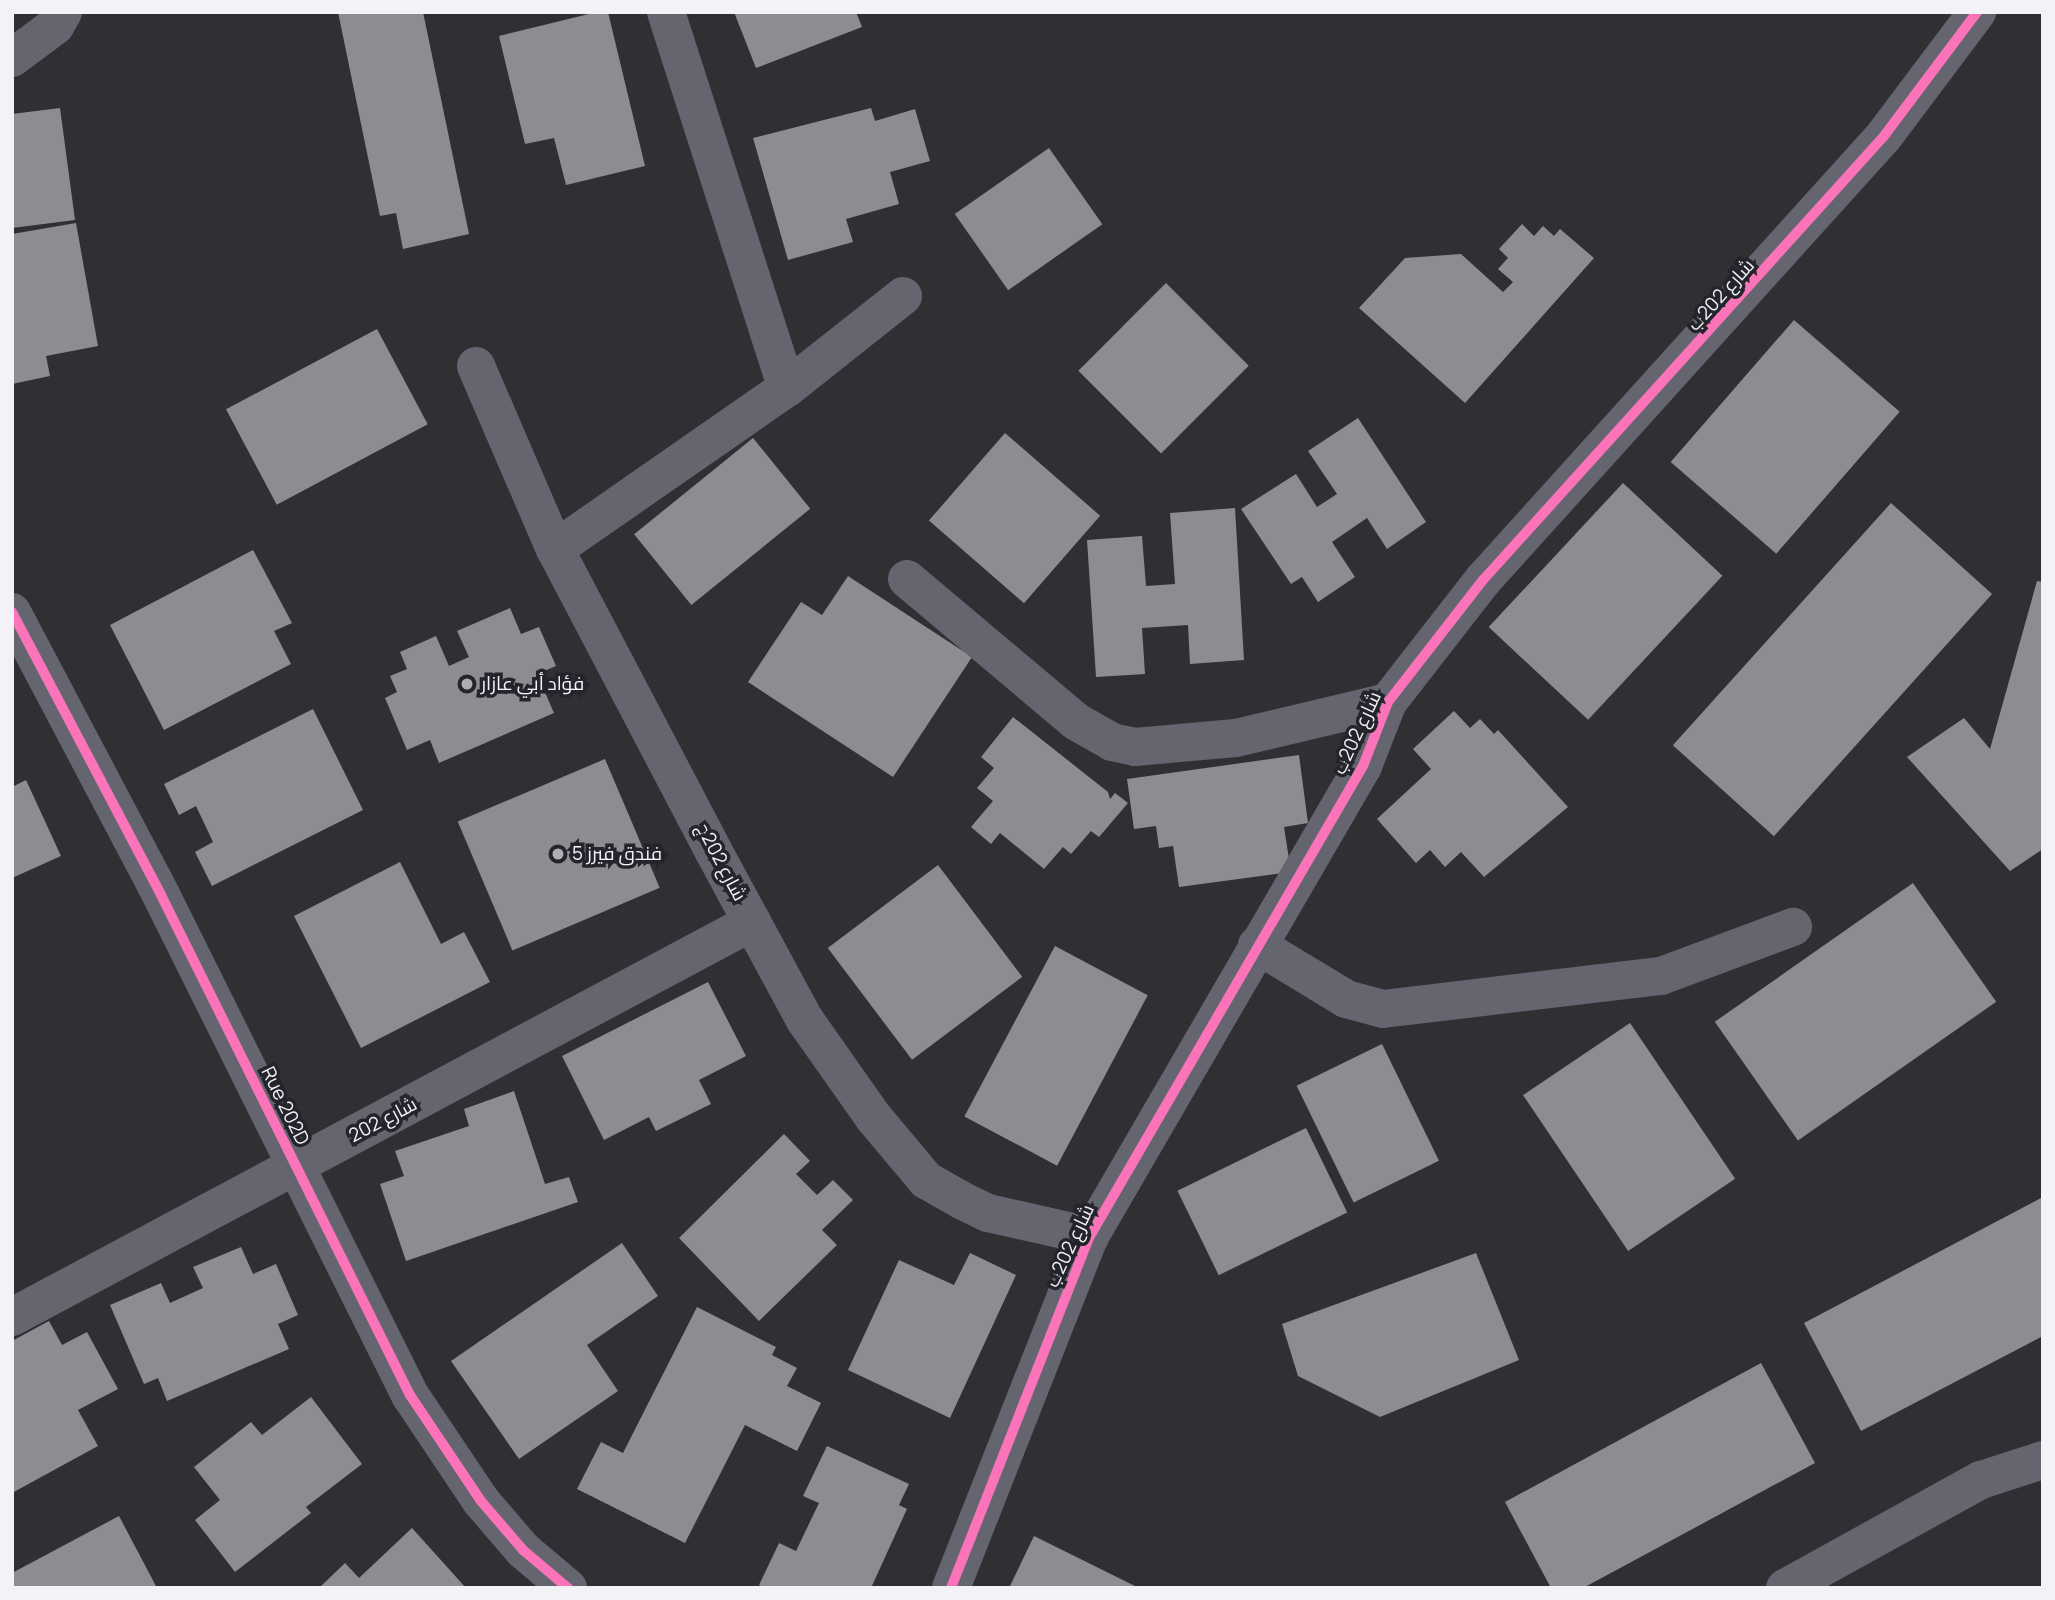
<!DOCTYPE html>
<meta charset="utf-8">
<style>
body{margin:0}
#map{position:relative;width:2055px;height:1600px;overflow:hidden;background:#303034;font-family:Manrope,Cairo,sans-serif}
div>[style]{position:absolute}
.building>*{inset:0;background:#8d8d91;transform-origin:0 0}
.minor>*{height:38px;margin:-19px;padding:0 19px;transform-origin:19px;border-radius:19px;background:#656570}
.cycleway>*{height:10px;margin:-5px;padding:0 5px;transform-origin:5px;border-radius:5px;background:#fb73b8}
.dots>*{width:19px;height:19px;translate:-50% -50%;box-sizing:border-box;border:4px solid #24242c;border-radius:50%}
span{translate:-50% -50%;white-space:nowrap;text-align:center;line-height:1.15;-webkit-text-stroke:7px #24242c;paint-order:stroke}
.street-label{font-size:19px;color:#f2f2f7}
.poi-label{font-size:19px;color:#f2f2f7}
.left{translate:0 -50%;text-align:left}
.frame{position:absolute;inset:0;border:14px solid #f2f2f7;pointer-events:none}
</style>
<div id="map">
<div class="building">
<div style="clip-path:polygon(338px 12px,423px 12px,469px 234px,403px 249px,396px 213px,380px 216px)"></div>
<div style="clip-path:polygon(597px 12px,608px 12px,645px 166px,566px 185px,554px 138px,525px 144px,499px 36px)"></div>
<div style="clip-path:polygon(734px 12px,856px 12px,862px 27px,756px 68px)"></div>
<div style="clip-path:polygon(60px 108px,75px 220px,12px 228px,12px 114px)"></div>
<div style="clip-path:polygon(871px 108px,875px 121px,915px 109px,930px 161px,890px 172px,899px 204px,846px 219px,853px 242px,788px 260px,753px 138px)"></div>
<div style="left:1049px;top:148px;width:93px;height:115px;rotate:55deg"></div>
<div style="clip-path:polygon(76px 223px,98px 346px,46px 356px,50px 376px,12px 384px,12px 234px)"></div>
<div style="clip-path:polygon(1522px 224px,1534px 236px,1543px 226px,1554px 236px,1560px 229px,1594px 258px,1465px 403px,1359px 308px,1405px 258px,1461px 254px,1503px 292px,1513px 282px,1498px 269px,1508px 258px,1499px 249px)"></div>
<div style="left:1166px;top:283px;width:117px;height:124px;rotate:45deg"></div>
<div style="left:1794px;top:320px;width:140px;height:188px;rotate:41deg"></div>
<div style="left:377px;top:329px;width:108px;height:171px;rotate:62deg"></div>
<div style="clip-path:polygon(1358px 418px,1426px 522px,1387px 549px,1367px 518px,1332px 542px,1355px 577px,1318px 602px,1302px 577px,1291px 584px,1241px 509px,1296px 474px,1317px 507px,1337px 494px,1308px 451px)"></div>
<div style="left:1005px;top:433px;width:126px;height:116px;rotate:41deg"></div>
<div style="left:753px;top:438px;width:91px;height:153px;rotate:51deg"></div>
<div style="left:1623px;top:483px;width:136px;height:197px;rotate:43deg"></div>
<div style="left:1891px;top:503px;width:136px;height:326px;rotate:42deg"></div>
<div style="clip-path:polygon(1235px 508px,1244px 660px,1190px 664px,1188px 625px,1142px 628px,1145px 674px,1096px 677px,1087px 540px,1142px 536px,1146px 586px,1175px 584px,1170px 513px)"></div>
<div style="clip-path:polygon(253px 550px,292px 623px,274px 631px,291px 664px,164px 730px,110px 625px)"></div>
<div style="clip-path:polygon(848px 576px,972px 657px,893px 777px,748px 682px,801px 602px,822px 615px)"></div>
<div style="clip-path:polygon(2037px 581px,2043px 582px,2043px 849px,2010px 871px,1907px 757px,1964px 718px,1990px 749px)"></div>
<div style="clip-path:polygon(510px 608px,521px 634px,539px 627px,556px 666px,537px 674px,554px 713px,439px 763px,430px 740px,407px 750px,385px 698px,397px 692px,390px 676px,407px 669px,400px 652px,436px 636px,449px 666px,469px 657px,457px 631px)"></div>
<div style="clip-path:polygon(313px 709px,363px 810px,212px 886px,195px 852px,213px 842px,196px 806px,179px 815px,164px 784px)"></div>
<div style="clip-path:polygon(1454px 711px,1470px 728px,1480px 719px,1494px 734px,1498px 730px,1568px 807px,1484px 877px,1461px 852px,1445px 867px,1430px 850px,1416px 863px,1377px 819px,1431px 769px,1413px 749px)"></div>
<div style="clip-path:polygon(1013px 717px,1108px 792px,1110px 799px,1115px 793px,1128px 803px,1099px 837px,1091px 831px,1071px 854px,1063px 847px,1044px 869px,1000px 833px,991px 844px,971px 827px,993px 801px,977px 788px,994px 768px,981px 757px)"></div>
<div style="clip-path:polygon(1299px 755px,1308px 823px,1284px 827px,1291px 872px,1179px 887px,1173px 846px,1159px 848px,1156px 826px,1134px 829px,1127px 779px)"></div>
<div style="left:605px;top:759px;width:140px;height:160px;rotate:67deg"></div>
<div style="clip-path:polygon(26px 780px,61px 856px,12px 878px,12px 787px)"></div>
<div style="clip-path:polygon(400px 862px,441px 944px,464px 932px,490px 982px,361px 1048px,294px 916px)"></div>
<div style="left:938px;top:865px;width:140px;height:138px;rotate:53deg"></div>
<div style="left:1913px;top:883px;width:145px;height:242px;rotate:55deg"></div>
<div style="left:1055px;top:946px;width:105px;height:193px;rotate:28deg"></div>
<div style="clip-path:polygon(708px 982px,746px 1056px,699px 1080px,711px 1104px,656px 1131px,649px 1117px,604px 1140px,562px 1056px)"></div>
<div style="left:1630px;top:1023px;width:188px;height:129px;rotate:56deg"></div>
<div style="left:1382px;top:1044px;width:130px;height:95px;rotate:64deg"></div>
<div style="clip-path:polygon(514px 1091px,545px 1184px,569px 1177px,578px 1202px,406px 1261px,380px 1184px,404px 1176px,395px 1151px,469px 1126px,464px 1109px)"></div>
<div style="left:1306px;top:1128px;width:94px;height:143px;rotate:64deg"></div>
<div style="clip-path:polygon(784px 1134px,810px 1161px,796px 1174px,817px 1195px,833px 1180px,853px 1200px,822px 1230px,837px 1245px,759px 1321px,679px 1238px)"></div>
<div style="clip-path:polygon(2043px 1197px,2043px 1336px,1861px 1431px,1804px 1323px)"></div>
<div style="clip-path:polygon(622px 1243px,658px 1296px,587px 1345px,618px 1391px,519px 1459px,451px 1361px)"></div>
<div style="clip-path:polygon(241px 1247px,253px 1274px,276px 1264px,298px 1315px,278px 1324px,289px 1349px,167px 1401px,158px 1378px,144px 1384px,110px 1305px,161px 1283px,170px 1303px,203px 1288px,193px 1267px)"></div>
<div style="clip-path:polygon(970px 1253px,1016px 1275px,950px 1418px,848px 1370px,899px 1260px,954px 1285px)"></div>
<div style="clip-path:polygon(1476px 1253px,1519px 1360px,1380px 1417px,1298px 1376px,1282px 1324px)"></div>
<div style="clip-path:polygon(697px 1307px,776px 1347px,772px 1355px,797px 1368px,787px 1386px,821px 1403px,797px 1451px,745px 1425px,685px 1543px,577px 1489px,601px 1442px,623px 1453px)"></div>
<div style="clip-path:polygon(49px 1321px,62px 1345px,87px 1332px,118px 1389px,78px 1410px,98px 1446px,12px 1493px,12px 1341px)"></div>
<div style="clip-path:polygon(1761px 1363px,1815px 1463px,1583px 1588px,1551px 1588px,1505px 1502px)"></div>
<div style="clip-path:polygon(311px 1397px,362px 1464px,306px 1507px,311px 1513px,235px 1572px,195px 1520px,220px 1500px,194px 1467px,251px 1422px,262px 1435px)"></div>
<div style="clip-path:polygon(827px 1446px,909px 1484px,899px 1505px,907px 1509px,871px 1588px,765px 1588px,759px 1585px,779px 1543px,796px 1551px,819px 1503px,803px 1496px)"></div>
<div style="clip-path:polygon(119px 1516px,157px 1588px,12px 1588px,12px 1573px)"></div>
<div style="clip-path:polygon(412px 1528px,466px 1588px,319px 1588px,345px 1563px,359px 1578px)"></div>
<div style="clip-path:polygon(1034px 1536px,1139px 1588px,1009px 1588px)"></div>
</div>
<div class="minor">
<div style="left:666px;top:12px;width:395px;rotate:72.2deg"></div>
<div style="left:12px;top:58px;width:54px;rotate:-36.7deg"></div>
<div style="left:55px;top:26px;width:16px;rotate:-60deg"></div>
<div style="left:476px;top:366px;width:199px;rotate:66.7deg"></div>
<div style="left:555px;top:549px;width:342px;rotate:62.3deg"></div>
<div style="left:714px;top:852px;width:191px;rotate:61.6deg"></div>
<div style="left:805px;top:1020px;width:120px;rotate:54.9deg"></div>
<div style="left:874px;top:1118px;width:81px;rotate:50deg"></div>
<div style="left:926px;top:1180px;width:40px;rotate:29.7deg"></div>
<div style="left:961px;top:1200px;width:30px;rotate:26deg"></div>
<div style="left:988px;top:1213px;width:105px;rotate:12.7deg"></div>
<div style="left:555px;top:549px;width:282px;rotate:-34.8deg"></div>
<div style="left:787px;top:388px;width:148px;rotate:-38.4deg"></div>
<div style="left:907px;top:579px;width:222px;rotate:40.1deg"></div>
<div style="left:1077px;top:722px;width:40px;rotate:29.7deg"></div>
<div style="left:1112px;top:742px;width:24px;rotate:12deg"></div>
<div style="left:1135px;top:747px;width:101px;rotate:-5.1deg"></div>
<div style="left:1236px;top:738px;width:156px;rotate:-13.3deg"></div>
<div style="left:12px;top:612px;width:320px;rotate:62.2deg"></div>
<div style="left:161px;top:895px;width:559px;rotate:63.53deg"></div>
<div style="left:410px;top:1395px;width:128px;rotate:56.2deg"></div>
<div style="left:481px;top:1501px;width:65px;rotate:49.4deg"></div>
<div style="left:523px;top:1550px;width:59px;rotate:40.2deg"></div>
<div style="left:1257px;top:945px;width:104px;rotate:31.2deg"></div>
<div style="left:1346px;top:999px;width:38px;rotate:15deg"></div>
<div style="left:1383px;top:1009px;width:280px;rotate:-6.8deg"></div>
<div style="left:1661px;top:976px;width:141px;rotate:-20.4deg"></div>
<div style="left:12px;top:1317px;width:839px;rotate:-28.09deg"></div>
<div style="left:951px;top:1588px;width:378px;rotate:-68.5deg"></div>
<div style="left:1090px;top:1236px;width:544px;rotate:-59.85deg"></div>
<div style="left:1363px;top:766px;width:69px;rotate:-68.7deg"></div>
<div style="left:1388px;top:702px;width:155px;rotate:-52.1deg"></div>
<div style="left:1483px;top:580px;width:598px;rotate:-47.91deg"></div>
<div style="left:1884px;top:136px;width:155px;rotate:-53.1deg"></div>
<div style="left:1785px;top:1588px;width:224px;rotate:-28.9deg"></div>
<div style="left:1981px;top:1480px;width:65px;rotate:-17.9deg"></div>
</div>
<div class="cycleway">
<div style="left:12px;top:612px;width:320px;rotate:62.2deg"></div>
<div style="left:161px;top:895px;width:559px;rotate:63.53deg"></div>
<div style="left:410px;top:1395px;width:128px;rotate:56.2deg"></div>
<div style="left:481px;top:1501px;width:65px;rotate:49.4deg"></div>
<div style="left:523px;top:1550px;width:59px;rotate:40.2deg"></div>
<div style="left:951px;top:1588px;width:378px;rotate:-68.5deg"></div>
<div style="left:1090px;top:1236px;width:544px;rotate:-59.85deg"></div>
<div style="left:1363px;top:766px;width:69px;rotate:-68.7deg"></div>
<div style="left:1388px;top:702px;width:155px;rotate:-52.1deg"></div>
<div style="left:1483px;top:580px;width:598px;rotate:-47.91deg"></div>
<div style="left:1884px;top:136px;width:155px;rotate:-53.1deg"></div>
</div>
<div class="dots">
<div style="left:467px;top:684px;background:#aeaeb3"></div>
<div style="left:558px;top:854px;background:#aeaeb3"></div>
</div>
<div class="street-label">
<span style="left:1721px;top:295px;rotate:-48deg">شارع 202ب</span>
<span style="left:1357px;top:733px;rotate:-65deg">شارع 202ب</span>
<span style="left:721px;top:862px;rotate:62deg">شارع 202ج</span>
<span style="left:285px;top:1106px;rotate:64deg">Rue 202D</span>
<span style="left:383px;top:1120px;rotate:-28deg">شارع 202</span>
<span style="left:1070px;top:1246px;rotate:-65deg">شارع 202ب</span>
</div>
<div class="poi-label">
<span class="left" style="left:481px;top:684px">فؤاد أبي عازار</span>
<span class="left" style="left:572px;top:854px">فندق فيرز 5</span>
</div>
<div class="frame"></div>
</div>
